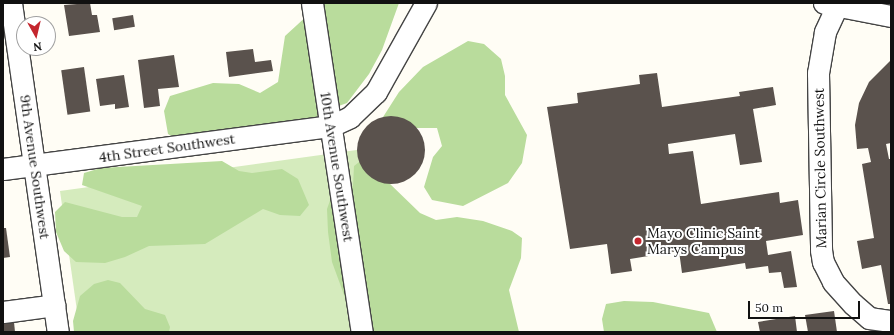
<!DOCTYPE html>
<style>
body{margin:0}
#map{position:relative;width:894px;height:335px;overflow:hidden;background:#fffdf5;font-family:Lora,serif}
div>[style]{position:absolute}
.green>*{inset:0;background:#d5ebbd}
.forest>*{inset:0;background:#b9dc9c}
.building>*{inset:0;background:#5a524d;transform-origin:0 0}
.round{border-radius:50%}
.roads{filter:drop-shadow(1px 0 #444) drop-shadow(-1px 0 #444) drop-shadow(0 1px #444) drop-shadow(0 -1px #444)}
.minor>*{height:21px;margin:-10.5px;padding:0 10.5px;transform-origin:10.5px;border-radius:10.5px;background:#fff}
.dots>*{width:11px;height:11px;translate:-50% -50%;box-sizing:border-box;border:2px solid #fff;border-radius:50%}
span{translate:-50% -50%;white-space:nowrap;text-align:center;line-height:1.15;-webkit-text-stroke:4px #fff;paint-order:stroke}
.street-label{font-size:14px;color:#111}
.poi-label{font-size:14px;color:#111}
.left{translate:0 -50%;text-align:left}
.frame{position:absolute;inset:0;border:4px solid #111;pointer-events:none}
.north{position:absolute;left:16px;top:16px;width:40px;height:40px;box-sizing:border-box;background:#fff;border:1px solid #a0a0a0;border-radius:50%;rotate:172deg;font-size:11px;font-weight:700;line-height:16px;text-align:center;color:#111}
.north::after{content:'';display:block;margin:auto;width:14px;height:18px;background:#c4262e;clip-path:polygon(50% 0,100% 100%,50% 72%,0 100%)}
.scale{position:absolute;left:748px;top:301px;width:112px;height:18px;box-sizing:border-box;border:2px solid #111;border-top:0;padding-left:5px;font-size:12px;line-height:14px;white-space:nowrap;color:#111;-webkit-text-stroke:3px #fff;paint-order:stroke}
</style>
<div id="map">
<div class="green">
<div style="clip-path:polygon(371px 148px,397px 332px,80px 332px,60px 191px)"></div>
</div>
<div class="forest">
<div style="clip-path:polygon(321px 3px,399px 3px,382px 50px,369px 74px,347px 103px,322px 112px,308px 125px,185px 144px,168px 134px,164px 111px,170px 96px,213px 83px,239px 84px,260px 93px,278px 82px,285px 36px)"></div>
<div style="clip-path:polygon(468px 41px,484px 44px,501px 59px,505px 76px,505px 95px,527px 135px,522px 163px,508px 183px,463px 206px,432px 200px,424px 187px,433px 157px,442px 146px,437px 128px,410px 128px,385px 138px,376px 128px,399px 92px,423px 67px)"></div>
<div style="clip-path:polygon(363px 159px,376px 163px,366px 174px,387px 181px,420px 213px,436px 220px,457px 217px,483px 221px,512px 231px,522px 238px,521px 258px,509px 290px,519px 332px,371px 332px,347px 303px,332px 262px,328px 232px,327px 209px,332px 195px,353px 186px,354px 166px)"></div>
<div style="clip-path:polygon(222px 161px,239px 171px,252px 173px,282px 169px,298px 179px,309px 205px,300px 216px,280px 215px,263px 209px,205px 244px,149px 246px,125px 257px,105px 263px,76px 262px,64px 251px,56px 232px,55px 212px,65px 202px,122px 217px,137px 217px,142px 206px,82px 185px,84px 173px,101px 168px)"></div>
<div style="clip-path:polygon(108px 280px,120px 283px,145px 309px,165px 315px,170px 327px,169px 332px,74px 332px,73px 321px,80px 296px,94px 284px)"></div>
<div style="clip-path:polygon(624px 301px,653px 302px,709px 313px,717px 332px,604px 332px,602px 319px,606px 304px)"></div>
</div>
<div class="building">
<div style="clip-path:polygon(90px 3px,92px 15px,97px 15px,100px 32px,69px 36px,64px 5px)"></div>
<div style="left:133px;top:15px;width:12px;height:21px;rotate:81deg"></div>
<div style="clip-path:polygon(253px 49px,255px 62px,271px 60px,273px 71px,229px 77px,226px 52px)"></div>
<div style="clip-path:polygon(174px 55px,179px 87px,158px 89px,160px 106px,144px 108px,138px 60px)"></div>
<div style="clip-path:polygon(891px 60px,891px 143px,886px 144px,889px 159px,891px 159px,891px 304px,888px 304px,881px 265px,862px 269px,857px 241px,874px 238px,862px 164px,871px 162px,868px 148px,857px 149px,855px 125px,859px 103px,869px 82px)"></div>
<div style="left:84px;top:67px;width:45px;height:23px;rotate:82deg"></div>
<div style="clip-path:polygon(657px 73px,662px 107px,740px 96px,739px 92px,773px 87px,776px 105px,753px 109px,762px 162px,740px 165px,735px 134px,668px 144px,669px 154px,693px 151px,701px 204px,779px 192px,780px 203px,798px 200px,803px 235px,766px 241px,768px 255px,791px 251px,797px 287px,784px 288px,781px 272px,769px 273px,768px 266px,746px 269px,745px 263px,682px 273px,679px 251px,630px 259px,632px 271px,611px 274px,607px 244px,570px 249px,547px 107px,578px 103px,577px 93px,640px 84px,639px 75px)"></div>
<div style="clip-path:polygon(124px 75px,129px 107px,115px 109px,115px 104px,100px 106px,96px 79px)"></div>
<div class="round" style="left:357px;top:116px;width:68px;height:68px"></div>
<div style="clip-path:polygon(3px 228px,6px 228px,10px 257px,3px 258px)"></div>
<div style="clip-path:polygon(834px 311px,837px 332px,808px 332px,805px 315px)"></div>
<div style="clip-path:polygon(795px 316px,797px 332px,760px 332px,758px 322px)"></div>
<div style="clip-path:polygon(14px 322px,15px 332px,3px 332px,3px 324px)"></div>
</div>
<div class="roads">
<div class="minor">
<div style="left:11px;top:3px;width:332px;rotate:81.9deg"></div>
<div style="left:312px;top:3px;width:333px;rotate:81.4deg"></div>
<div style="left:824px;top:3px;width:68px;rotate:11deg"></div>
<div style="left:837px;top:6px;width:29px;rotate:115deg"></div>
<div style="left:825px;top:32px;width:42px;rotate:99.7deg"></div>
<div style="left:818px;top:73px;width:177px;rotate:89deg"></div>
<div style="left:821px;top:250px;width:12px;rotate:81deg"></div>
<div style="left:823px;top:262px;width:22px;rotate:63deg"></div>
<div style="left:833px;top:282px;width:30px;rotate:48deg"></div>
<div style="left:853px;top:304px;width:21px;rotate:41deg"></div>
<div style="left:869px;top:318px;width:22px;rotate:8deg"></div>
<div style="left:3px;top:169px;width:331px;rotate:-7.5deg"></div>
<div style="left:331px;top:126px;width:21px;rotate:-25deg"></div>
<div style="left:350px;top:117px;width:36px;rotate:-44deg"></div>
<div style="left:376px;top:92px;width:102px;rotate:-60.7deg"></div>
<div style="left:3px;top:312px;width:52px;rotate:-7.7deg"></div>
</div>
</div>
<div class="dots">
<div style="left:638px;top:241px;background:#c4262e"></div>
</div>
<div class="street-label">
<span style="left:167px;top:148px;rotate:-8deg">4th Street Southwest</span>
<span style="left:35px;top:167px;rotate:82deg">9th Avenue Southwest</span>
<span style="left:337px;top:167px;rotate:81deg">10th Avenue Southwest</span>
<span style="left:820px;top:168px;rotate:-91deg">Marian Circle Southwest</span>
</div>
<div class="poi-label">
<span class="left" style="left:647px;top:241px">Mayo Clinic Saint<br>Marys Campus</span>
</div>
<div class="frame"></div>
<div class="north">N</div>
<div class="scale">50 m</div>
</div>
